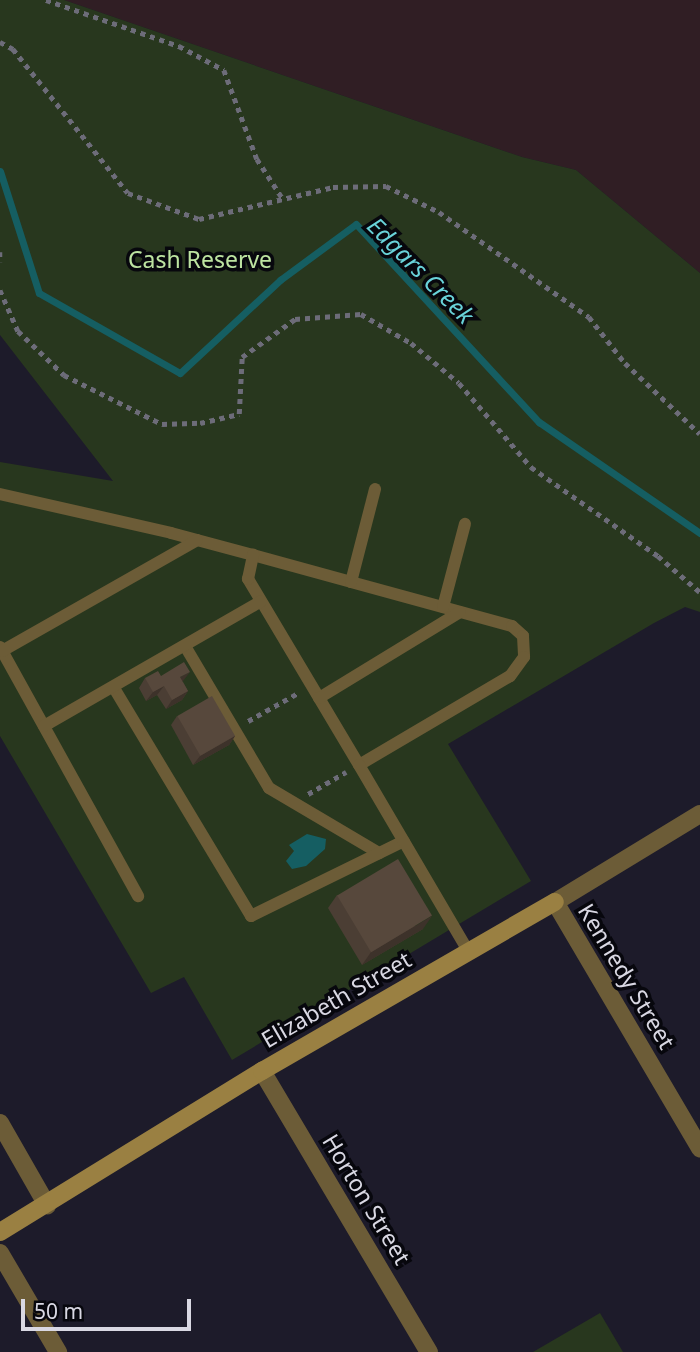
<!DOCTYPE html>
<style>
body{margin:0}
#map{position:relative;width:700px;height:1352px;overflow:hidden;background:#1d1b2a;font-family:"Noto Sans",sans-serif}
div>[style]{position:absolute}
.industrial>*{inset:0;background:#301e24}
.green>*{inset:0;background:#28371e}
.water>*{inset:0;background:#155e62}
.stream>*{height:7px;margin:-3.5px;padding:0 3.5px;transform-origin:3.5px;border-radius:3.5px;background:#155e62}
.path>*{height:4.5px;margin-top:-2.25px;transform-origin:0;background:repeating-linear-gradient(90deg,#6d6c79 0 5px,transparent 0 10px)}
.lane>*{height:12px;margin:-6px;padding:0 6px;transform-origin:6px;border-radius:6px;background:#6c5c37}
.street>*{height:18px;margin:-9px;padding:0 9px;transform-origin:9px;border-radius:9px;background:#6c5c37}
.secondary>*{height:18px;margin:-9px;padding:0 9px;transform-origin:9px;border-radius:9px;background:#9a8042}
.wall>*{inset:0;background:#4b3e34}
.shaded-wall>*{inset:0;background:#3d322a}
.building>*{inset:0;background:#57483c;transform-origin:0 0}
span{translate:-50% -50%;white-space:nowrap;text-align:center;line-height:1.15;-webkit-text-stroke:7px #07070d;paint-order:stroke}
.park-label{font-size:23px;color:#bde4a1}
.street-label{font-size:23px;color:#d9d8e3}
.water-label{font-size:24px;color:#69d3d9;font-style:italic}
.scale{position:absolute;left:21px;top:1299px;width:170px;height:32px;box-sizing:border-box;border:4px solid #d9d8e3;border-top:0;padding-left:9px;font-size:21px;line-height:24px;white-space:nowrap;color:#d9d8e3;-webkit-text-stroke:5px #07070d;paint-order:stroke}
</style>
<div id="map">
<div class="industrial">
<div style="clip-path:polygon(64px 0,700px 0,700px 273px,576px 170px,522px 157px)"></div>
</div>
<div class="green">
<div style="clip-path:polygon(0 0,64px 0,522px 157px,576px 170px,700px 273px,700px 612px,685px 607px,654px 623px,448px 744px,531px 881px,232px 1060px,184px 977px,151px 993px,0 736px,0 462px,113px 481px,0 335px)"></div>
<div style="clip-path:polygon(600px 1313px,623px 1352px,533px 1352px)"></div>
</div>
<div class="water">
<div style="clip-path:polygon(307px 834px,326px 839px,325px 849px,306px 866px,292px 869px,286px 861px,294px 851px,289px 845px)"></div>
</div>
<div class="stream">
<div style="left:0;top:171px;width:128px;rotate:72.3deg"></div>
<div style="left:39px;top:293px;width:162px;rotate:29.6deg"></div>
<div style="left:180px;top:373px;width:137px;rotate:-42.9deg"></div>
<div style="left:280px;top:280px;width:94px;rotate:-36.4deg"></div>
<div style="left:356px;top:224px;width:270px;rotate:47.3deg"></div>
<div style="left:539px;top:422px;width:196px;rotate:34.6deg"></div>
</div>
<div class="path">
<div style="left:46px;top:0;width:141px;rotate:19.1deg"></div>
<div style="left:179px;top:46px;width:51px;rotate:28.1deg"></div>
<div style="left:224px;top:70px;width:95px;rotate:69.7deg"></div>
<div style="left:257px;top:159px;width:48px;rotate:57deg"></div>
<div style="left:0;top:42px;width:15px;rotate:28deg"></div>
<div style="left:13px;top:49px;width:184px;rotate:51.4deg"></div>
<div style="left:128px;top:193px;width:76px;rotate:20.1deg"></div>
<div style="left:199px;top:219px;width:138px;rotate:-13.4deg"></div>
<div style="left:333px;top:187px;width:53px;rotate:-1.1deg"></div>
<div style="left:386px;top:186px;width:59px;rotate:26.1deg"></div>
<div style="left:439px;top:212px;width:183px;rotate:35deg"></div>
<div style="left:589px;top:317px;width:58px;rotate:52deg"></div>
<div style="left:625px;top:363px;width:103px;rotate:43.4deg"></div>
<div style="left:0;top:252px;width:10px;rotate:90deg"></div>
<div style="left:0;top:290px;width:45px;rotate:66.3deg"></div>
<div style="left:18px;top:331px;width:64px;rotate:43.7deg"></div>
<div style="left:64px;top:375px;width:110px;rotate:26.6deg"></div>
<div style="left:162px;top:424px;width:38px;rotate:-2deg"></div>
<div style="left:200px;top:423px;width:40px;rotate:-13deg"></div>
<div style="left:239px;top:414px;width:57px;rotate:-87deg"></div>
<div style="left:242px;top:357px;width:65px;rotate:-35.6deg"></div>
<div style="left:295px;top:319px;width:66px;rotate:-4.3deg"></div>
<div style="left:361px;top:314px;width:58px;rotate:30.1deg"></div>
<div style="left:411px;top:343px;width:62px;rotate:39.8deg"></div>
<div style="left:459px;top:383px;width:111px;rotate:49.4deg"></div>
<div style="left:531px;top:467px;width:155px;rotate:35deg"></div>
<div style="left:658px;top:556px;width:55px;rotate:40.6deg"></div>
<div style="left:248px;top:721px;width:57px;rotate:-29.2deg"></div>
<div style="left:308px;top:794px;width:44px;rotate:-30.1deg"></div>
</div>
<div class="lane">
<div style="left:0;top:494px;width:175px;rotate:12.8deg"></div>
<div style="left:171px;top:533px;width:27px;rotate:15deg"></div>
<div style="left:197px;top:540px;width:58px;rotate:15deg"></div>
<div style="left:253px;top:555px;width:102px;rotate:15.4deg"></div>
<div style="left:351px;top:582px;width:167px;rotate:15.3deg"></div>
<div style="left:512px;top:626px;width:15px;rotate:42deg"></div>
<div style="left:523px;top:636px;width:21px;rotate:87deg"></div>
<div style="left:524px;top:657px;width:24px;rotate:126deg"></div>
<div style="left:510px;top:676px;width:175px;rotate:149.5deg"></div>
<div style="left:359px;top:765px;width:217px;rotate:-120.8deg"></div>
<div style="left:248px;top:579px;width:25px;rotate:-78deg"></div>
<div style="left:351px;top:582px;width:96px;rotate:-75.5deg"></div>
<div style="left:443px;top:607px;width:86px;rotate:-75.2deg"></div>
<div style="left:185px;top:646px;width:165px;rotate:59.4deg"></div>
<div style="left:269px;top:788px;width:128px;rotate:30.6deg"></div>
<div style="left:0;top:647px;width:285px;rotate:61deg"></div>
<div style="left:2px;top:651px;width:224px;rotate:-29.6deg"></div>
<div style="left:114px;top:688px;width:266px;rotate:59deg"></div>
<div style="left:251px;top:916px;width:170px;rotate:-26.1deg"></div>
<div style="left:319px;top:698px;width:165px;rotate:-31.4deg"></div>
<div style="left:44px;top:726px;width:250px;rotate:-29.9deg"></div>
<div style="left:359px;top:765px;width:216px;rotate:59.6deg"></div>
</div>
<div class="street">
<div style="left:700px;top:814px;width:170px;rotate:148.7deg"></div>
<div style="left:555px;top:902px;width:286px;rotate:59.5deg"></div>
<div style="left:262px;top:1071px;width:327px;rotate:59.3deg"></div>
<div style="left:0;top:1123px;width:95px;rotate:60.2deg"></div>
<div style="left:0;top:1253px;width:115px;rotate:59.6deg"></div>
</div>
<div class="secondary">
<div style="left:0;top:1232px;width:308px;rotate:-31.6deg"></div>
<div style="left:262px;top:1071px;width:338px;rotate:-30deg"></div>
</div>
<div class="wall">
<div style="clip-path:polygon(145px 678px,183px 682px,188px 691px,182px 700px,166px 709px,157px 695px,146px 701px,139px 688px)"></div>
<div style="clip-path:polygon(177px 716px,235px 736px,229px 745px,193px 765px,171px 725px)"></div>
<div style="clip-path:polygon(337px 895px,423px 929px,362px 965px,328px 908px)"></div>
</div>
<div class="shaded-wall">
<div style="clip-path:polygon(190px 672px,183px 681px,174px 686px,180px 677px)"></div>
<div style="clip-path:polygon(164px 686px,157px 695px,146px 701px,153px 692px)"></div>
<div style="clip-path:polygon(188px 691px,182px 700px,166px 709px,172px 700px)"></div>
<div style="clip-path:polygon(235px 736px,229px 745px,193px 765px,200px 756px)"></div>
<div style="clip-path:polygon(432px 916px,423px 929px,362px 965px,371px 952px)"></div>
</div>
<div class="building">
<div style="clip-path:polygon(184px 662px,190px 672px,180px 677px,188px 691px,172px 700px,164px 686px,153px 692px,145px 678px,158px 671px,161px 676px)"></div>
<div style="left:212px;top:696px;width:46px;height:40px;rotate:60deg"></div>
<div style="left:398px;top:859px;width:66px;height:71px;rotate:59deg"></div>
</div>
<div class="park-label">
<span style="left:200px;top:259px">Cash Reserve</span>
</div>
<div class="street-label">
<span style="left:627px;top:976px;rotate:59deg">Kennedy Street</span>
<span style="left:336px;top:999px;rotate:-30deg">Elizabeth Street</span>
<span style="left:367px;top:1199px;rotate:59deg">Horton Street</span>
</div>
<div class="water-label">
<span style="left:421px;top:270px;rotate:45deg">Edgars Creek</span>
</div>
<div class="scale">50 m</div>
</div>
